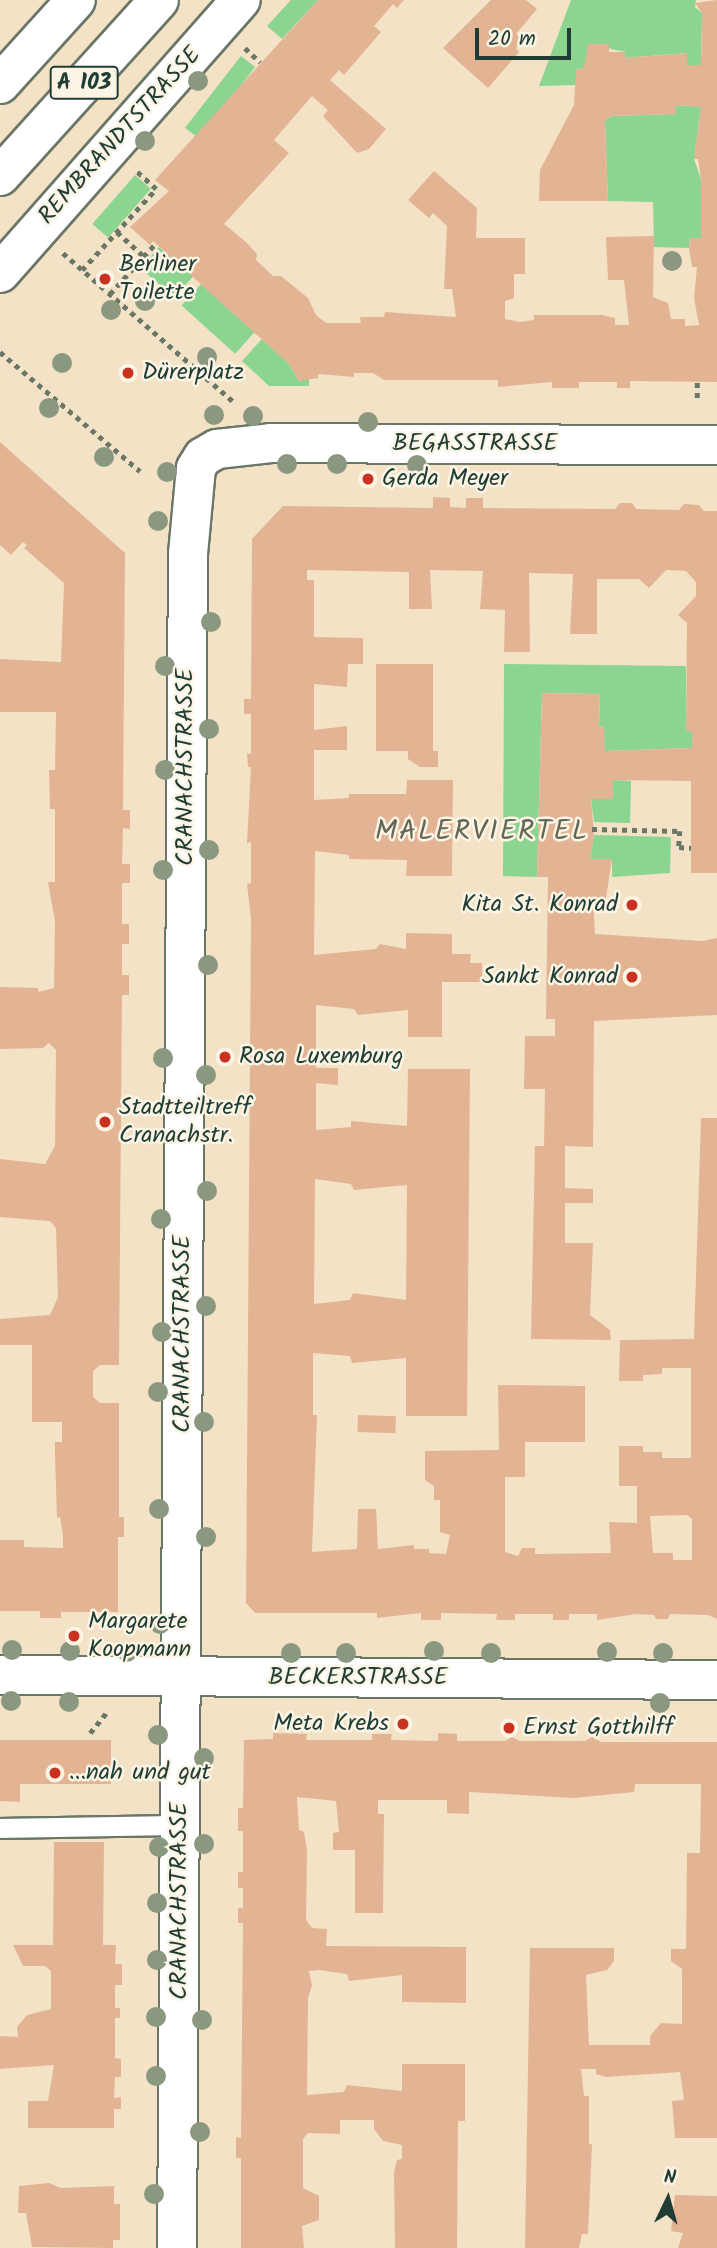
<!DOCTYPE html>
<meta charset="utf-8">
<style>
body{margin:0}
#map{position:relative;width:717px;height:2248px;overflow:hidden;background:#f4e2c6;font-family:Kalam,sans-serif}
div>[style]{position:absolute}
.green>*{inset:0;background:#8bd591;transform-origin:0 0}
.building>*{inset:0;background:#e3b493;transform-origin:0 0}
.path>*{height:4.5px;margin-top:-2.25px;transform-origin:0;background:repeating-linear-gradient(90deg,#6a7767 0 5px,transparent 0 10px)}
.roads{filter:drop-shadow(2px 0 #6a7767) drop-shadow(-2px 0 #6a7767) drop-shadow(0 2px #6a7767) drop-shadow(0 -2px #6a7767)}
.service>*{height:19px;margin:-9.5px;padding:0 9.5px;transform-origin:9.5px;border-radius:9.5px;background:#fff}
.minor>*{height:38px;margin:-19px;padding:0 19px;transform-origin:19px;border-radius:19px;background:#fff}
.motorway>*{height:38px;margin:-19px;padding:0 19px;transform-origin:19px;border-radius:19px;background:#fff}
.trees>*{width:20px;height:20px;margin:-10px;border-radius:50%;background:#8b9880}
.dots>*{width:19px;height:19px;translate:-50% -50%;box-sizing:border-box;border:4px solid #fcf5e5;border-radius:50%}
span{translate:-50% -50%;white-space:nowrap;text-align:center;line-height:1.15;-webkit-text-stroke:5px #fcf5e5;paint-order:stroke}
.shield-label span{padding:2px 5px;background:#fcf5e5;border:2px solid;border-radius:5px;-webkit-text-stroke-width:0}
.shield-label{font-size:23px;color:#1f3d34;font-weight:700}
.street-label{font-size:24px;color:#1f3d34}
.poi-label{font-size:24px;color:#1f3d34}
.left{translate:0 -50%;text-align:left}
.right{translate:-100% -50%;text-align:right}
.quarter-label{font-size:28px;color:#646755;letter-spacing:2px}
.north{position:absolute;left:633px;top:2164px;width:70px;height:70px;-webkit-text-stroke:5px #fcf5e5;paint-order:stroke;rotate:5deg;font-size:19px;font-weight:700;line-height:28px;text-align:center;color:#1f3d34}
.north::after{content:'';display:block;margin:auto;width:24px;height:32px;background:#1f3d34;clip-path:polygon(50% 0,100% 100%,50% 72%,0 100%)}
.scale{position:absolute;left:475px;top:28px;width:96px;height:32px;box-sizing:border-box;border:4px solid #1f3d34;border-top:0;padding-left:9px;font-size:21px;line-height:24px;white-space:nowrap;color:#1f3d34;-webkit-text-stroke:5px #fcf5e5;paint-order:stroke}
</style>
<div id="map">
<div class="green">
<div style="clip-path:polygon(291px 0,318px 0,282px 39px,267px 26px)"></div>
<div style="clip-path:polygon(571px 0,696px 0,695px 7px,702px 13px,701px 65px,687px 65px,686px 53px,625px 58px,625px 52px,589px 44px,584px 68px,576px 70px,576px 85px,539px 86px)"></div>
<div style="left:241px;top:56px;width:18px;height:91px;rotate:38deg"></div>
<div style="clip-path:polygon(676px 105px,701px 107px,694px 159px,701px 179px,701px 238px,690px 238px,689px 248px,654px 247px,653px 202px,608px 201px,605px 120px,612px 116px,675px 114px)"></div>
<div style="left:135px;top:175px;width:21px;height:65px;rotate:41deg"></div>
<div style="left:159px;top:247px;width:45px;height:28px;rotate:41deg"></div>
<div style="left:201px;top:284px;width:72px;height:29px;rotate:42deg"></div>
<div style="clip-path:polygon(262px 339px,289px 364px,299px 381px,309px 378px,309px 386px,269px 386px,242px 361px)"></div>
<div style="clip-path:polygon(504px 664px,686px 666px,686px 730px,692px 731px,692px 748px,605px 751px,603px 726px,599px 727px,600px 694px,542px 693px,537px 877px,503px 876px)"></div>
<div style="clip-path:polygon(613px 780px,631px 781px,630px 823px,594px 822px,591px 799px)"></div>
<div style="clip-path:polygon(594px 835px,671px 837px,670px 873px,612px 877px,612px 860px,590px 859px)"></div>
</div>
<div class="building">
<div style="clip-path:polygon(318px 0,404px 0,397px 8px,393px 4px,374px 26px,381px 32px,344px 75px,339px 70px,330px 80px,386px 129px,369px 149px,357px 153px,323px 116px,328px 110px,312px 96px,274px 140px,289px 153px,224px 224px,246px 242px,257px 254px,256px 260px,273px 276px,281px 276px,308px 298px,316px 315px,326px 323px,361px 323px,360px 317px,384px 317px,385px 312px,456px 317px,452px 289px,444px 289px,447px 226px,433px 213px,429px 218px,408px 200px,434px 171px,477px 208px,476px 238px,525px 238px,525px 274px,514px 274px,514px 298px,505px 301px,505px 319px,520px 322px,534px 320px,534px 315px,602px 315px,615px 318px,615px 325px,629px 325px,624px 280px,608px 280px,606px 237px,654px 236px,653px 297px,668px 303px,671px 319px,685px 319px,685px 326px,699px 325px,694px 298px,697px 267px,692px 267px,689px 248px,690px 238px,701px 238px,701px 179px,698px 159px,694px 159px,701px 107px,676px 105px,676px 114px,612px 116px,605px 120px,608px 201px,539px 201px,540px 170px,574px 105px,576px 70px,584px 68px,588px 44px,609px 44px,609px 52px,625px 52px,625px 58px,687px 53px,687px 65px,701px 65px,702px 13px,695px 3px,717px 0,717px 382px,630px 381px,630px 388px,617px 388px,617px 382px,579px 382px,579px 388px,552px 388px,552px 382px,498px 387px,498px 380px,384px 380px,373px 373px,354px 373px,354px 377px,318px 374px,318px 378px,299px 381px,289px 364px,153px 241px,150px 245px,130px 227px,169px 191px,155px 180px)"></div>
<div style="clip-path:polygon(491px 0,526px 0,537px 9px,516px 34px,523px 40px,516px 48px,519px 52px,488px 88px,443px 48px)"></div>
<div style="left:102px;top:269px;width:17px;height:11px;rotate:40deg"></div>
<div style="clip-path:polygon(0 442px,125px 553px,123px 810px,130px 810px,130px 829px,123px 828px,122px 864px,130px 864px,130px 883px,122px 883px,122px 924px,129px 924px,129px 944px,122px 944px,122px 975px,129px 975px,129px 995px,122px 995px,119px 1365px,100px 1365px,93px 1371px,93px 1397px,100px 1403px,119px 1403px,119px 1517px,124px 1517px,124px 1537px,118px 1537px,118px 1612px,61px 1612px,61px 1618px,40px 1618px,40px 1611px,0 1611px,0 1540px,24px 1540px,24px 1547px,63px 1548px,63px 1536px,60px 1517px,57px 1518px,55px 1455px,55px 1442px,62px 1442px,62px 1422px,32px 1422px,32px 1345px,0 1345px,0 1319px,50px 1315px,58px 1297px,56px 1228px,50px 1221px,0 1217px,0 1159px,45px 1164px,55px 1146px,56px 1050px,49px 1043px,43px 1048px,0 1049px,0 987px,38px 988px,38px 992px,54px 988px,55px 921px,48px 882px,55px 882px,55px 809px,50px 809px,49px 770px,55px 770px,56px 712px,0 712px,0 659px,61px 662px,64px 583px,24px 548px,27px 545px,23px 542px,11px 555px,0 545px)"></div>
<div style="clip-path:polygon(evenodd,433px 497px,450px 498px,450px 507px,466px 508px,466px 498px,483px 498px,483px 508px,615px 509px,620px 503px,632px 503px,636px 509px,679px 510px,684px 504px,699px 505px,704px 511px,717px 511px,717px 873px,691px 873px,691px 781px,613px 780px,613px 799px,591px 799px,594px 835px,590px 859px,612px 859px,606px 898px,593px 898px,595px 934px,702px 941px,717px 938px,717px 1015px,594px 1021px,593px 1147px,565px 1146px,565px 1188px,593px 1189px,593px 1203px,565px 1203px,565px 1243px,593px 1243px,590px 1315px,610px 1330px,611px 1340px,531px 1339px,535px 1146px,544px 1146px,545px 1089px,524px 1089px,525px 1036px,555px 1036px,555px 1019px,546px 1019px,548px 877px,537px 877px,542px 693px,600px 694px,599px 727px,604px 726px,605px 751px,692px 748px,692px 731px,686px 731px,687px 623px,678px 615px,696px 596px,696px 582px,686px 571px,666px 570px,649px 588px,639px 579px,597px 579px,597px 634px,570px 634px,573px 574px,529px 573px,530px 652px,504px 652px,505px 610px,480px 609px,483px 571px,430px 570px,432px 609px,409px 609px,409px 572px,307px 570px,307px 580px,314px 580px,314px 637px,363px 638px,363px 664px,348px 664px,347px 687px,314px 684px,314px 730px,347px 726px,347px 750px,314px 750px,314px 800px,349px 798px,349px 794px,406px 794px,407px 780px,453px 780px,452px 876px,406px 876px,407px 860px,349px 859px,349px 855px,315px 851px,314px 955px,376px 949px,380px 944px,406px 949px,406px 933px,452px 934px,452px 954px,471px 954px,470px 963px,482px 963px,482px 982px,442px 982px,442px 1037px,408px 1037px,408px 1010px,358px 1015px,354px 1009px,316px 1005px,316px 1068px,338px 1068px,338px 1085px,316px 1083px,316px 1130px,351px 1127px,351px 1121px,407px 1126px,408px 1069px,470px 1069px,467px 1416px,406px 1416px,406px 1358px,352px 1363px,350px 1356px,313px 1353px,313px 1415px,317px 1415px,312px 1552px,357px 1549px,358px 1509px,376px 1509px,378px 1549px,414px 1545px,414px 1549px,429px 1549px,429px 1553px,446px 1554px,450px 1535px,440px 1532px,440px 1500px,434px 1500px,434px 1486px,425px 1480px,425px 1451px,499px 1450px,498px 1385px,585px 1386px,585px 1442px,525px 1442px,525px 1477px,505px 1477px,505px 1552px,518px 1556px,522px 1548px,535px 1548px,535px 1554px,611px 1553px,609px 1522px,637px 1523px,637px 1486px,619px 1486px,619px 1446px,643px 1446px,643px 1452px,662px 1452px,662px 1458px,691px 1458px,691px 1368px,662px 1368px,662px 1374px,643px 1375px,643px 1381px,619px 1381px,620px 1340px,694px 1339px,701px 1118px,717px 1118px,717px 1619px,708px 1615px,670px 1614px,668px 1619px,656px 1619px,654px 1615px,636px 1614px,597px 1620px,597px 1614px,569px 1614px,569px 1620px,553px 1620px,553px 1614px,515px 1614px,515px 1620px,496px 1620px,497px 1614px,441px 1613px,441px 1620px,421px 1620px,421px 1613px,377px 1618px,377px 1613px,255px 1613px,246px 1603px,251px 919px,247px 884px,251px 883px,251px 842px,247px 843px,251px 767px,248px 767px,247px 753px,251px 754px,251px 714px,244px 714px,244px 699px,251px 699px,252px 539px,283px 506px,433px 508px,433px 497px,315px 1179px,351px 1184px,354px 1190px,407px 1185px,406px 1300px,353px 1293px,350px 1300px,314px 1304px,315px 1179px,433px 497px,687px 1515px,692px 1519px,692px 1560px,673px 1560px,673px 1553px,653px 1553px,650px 1516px,687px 1515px)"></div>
<div style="clip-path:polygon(376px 664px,433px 664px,433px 751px,438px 751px,438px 767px,420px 767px,408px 759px,408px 751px,376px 751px)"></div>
<div style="left:358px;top:1415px;width:38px;height:17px;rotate:2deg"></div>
<div style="clip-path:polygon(273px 1733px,307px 1734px,306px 1740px,372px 1740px,372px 1734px,392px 1734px,391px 1740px,438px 1741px,438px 1733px,457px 1734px,457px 1741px,505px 1741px,512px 1737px,520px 1741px,585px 1741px,592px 1737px,601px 1742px,717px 1742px,717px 2138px,675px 2138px,672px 2101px,684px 2100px,680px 2072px,606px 2077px,596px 2074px,596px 2069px,581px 2069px,584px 2096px,589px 2096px,589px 2144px,592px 2144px,588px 2234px,582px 2234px,579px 2248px,525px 2248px,530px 1948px,614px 1948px,614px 1961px,607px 1970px,586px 1975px,589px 2045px,650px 2045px,650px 2036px,661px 2023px,682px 2024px,682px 1969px,671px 1961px,671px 1949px,686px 1949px,687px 1853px,700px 1853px,701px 1784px,635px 1784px,634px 1792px,573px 1798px,469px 1792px,469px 1814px,447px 1813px,447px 1800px,378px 1800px,378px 1814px,384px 1814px,383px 1913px,355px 1913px,355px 1850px,333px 1850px,333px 1833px,339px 1832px,336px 1801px,297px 1797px,299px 1830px,304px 1832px,307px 1850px,306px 1920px,312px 1928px,327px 1929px,326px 1946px,466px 1947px,466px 2003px,402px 2002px,402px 1975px,349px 1981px,347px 1974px,319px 1970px,309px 1971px,312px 1985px,308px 1998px,307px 2095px,344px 2092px,347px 2085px,402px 2091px,402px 2064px,465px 2064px,465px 2121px,458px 2121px,457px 2248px,395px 2248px,394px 2172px,397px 2160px,402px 2159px,402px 2145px,383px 2141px,374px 2129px,374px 2120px,340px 2120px,340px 2134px,308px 2133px,303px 2139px,303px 2188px,319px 2196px,319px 2220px,302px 2226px,304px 2248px,241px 2248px,241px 2158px,236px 2158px,236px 2137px,241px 2138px,243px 1923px,238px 1923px,238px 1908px,243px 1908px,243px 1888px,238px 1888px,238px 1872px,243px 1872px,243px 1831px,238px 1831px,238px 1808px,243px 1808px,244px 1740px,273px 1739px)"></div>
<div style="clip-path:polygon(0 1740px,111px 1740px,111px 1784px,20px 1784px,20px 1802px,0 1801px)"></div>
<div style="clip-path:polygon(54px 1842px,104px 1842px,103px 1945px,116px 1945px,115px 1964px,122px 1964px,122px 1985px,115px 1985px,115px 2008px,120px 2008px,120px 2018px,115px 2018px,115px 2058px,121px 2059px,121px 2077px,115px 2077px,114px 2098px,121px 2097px,121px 2109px,114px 2109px,114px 2128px,28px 2128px,28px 2101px,48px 2101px,54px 2065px,0 2069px,0 2036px,18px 2037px,17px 2027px,27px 2015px,51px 2009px,51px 1971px,45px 1966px,23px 1966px,13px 1945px,53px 1945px)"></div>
<div style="clip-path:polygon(49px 2183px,61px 2188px,114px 2186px,114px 2204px,120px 2204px,120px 2240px,113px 2240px,113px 2248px,32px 2247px,26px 2213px,18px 2213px,19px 2186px)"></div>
<div style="clip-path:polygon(675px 2195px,717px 2196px,717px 2248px,678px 2248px,683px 2233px,671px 2231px)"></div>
</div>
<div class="path">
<div style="left:245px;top:48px;width:21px;rotate:43deg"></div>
<div style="left:117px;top:232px;width:36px;rotate:42deg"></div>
<div style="left:63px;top:253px;width:227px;rotate:41.1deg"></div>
<div style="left:82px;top:270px;width:110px;rotate:-47.6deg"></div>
<div style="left:156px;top:189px;width:27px;rotate:-138deg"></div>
<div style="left:110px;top:294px;width:69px;rotate:-48deg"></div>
<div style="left:0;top:352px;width:184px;rotate:40.4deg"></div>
<div style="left:697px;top:398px;width:16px;rotate:-90deg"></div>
<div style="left:592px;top:829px;width:88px;rotate:1.3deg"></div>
<div style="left:680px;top:831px;width:16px;rotate:94deg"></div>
<div style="left:679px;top:847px;width:12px;rotate:5deg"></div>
<div style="left:90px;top:1733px;width:28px;rotate:-51deg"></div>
</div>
<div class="roads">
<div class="service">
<div style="left:0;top:1828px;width:180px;rotate:-1deg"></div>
</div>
<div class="minor">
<div style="left:0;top:273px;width:364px;rotate:-48.6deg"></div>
<div style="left:0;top:1675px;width:717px;rotate:0.4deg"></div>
<div style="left:177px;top:2248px;width:1694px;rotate:-89.63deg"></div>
<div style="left:188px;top:554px;width:86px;rotate:-84.7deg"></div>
<div style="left:196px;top:468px;width:13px;rotate:-58deg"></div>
<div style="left:203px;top:457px;width:16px;rotate:-30deg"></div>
<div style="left:217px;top:449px;width:54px;rotate:-6.3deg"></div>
<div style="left:271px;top:443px;width:446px;rotate:0.3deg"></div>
</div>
<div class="motorway">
<div style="left:0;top:84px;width:113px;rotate:-47.9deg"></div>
<div style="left:0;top:176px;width:237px;rotate:-47.9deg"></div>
</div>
</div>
<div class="trees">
<div style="left:198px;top:81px"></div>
<div style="left:145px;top:141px"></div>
<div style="left:672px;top:261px"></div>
<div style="left:145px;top:301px"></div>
<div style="left:111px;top:310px"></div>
<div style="left:207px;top:357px"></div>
<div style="left:62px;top:363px"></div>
<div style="left:49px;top:408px"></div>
<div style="left:214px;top:415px"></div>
<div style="left:253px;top:416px"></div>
<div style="left:368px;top:422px"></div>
<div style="left:104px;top:457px"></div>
<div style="left:287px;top:464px"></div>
<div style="left:337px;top:464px"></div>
<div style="left:417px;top:465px"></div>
<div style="left:167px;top:472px"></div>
<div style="left:158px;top:521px"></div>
<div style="left:211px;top:622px"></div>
<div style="left:165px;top:666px"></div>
<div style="left:209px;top:729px"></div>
<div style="left:165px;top:770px"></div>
<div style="left:209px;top:850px"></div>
<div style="left:163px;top:870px"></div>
<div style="left:208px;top:965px"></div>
<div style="left:163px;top:1058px"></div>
<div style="left:206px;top:1075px"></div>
<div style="left:207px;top:1191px"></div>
<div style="left:161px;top:1219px"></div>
<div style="left:206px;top:1306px"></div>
<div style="left:162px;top:1332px"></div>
<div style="left:158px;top:1392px"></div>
<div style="left:204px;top:1422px"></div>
<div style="left:159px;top:1509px"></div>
<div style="left:206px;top:1537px"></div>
<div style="left:160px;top:1624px"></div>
<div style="left:12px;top:1650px"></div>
<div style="left:70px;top:1651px"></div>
<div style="left:434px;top:1651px"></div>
<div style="left:127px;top:1652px"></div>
<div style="left:607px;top:1652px"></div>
<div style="left:291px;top:1653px"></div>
<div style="left:346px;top:1653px"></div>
<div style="left:491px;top:1653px"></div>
<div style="left:663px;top:1653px"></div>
<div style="left:11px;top:1701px"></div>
<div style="left:69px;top:1702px"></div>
<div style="left:660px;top:1703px"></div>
<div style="left:158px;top:1735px"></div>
<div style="left:204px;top:1758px"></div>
<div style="left:204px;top:1844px"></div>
<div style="left:159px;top:1847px"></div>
<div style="left:157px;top:1903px"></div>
<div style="left:157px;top:1960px"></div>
<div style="left:156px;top:2017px"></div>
<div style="left:202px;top:2020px"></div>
<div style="left:156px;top:2076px"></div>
<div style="left:200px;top:2132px"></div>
<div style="left:154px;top:2194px"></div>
</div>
<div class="dots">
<div style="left:105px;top:279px;background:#c8321e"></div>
<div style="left:128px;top:373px;background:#c8321e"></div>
<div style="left:368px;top:479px;background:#c8321e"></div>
<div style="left:632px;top:905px;background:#c8321e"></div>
<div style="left:632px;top:977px;background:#c8321e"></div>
<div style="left:225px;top:1057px;background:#c8321e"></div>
<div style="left:105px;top:1122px;background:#c8321e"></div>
<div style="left:74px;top:1636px;background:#c8321e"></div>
<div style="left:403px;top:1724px;background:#c8321e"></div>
<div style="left:509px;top:1728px;background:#c8321e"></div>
<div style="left:55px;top:1773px;background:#c8321e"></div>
</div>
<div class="shield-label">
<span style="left:84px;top:83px">A 103</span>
</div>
<div class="street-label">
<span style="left:120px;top:136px;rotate:-48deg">REMBRANDTSTRASSE</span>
<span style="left:475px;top:444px">BEGASSTRASSE</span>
<span style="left:186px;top:767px;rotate:-90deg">CRANACHSTRASSE</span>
<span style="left:183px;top:1334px;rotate:-90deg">CRANACHSTRASSE</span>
<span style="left:358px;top:1678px">BECKERSTRASSE</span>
<span style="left:180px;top:1901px;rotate:-90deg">CRANACHSTRASSE</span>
</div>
<div class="poi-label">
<span class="left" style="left:119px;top:279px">Berliner<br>Toilette</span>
<span class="left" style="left:142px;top:373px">Dürerplatz</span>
<span class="left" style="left:382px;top:479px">Gerda Meyer</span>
<span class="right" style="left:618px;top:905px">Kita St. Konrad</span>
<span class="right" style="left:618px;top:977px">Sankt Konrad</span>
<span class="left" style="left:239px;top:1057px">Rosa Luxemburg</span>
<span class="left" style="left:119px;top:1122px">Stadtteiltreff<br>Cranachstr.</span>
<span class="left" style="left:88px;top:1636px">Margarete<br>Koopmann</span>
<span class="right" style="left:389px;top:1724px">Meta Krebs</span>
<span class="left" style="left:523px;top:1728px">Ernst Gotthilff</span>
<span class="left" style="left:69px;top:1773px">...nah und gut</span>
</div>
<div class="quarter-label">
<span style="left:482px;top:832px">MALERVIERTEL</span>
</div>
<div class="north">N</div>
<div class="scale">20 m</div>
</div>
